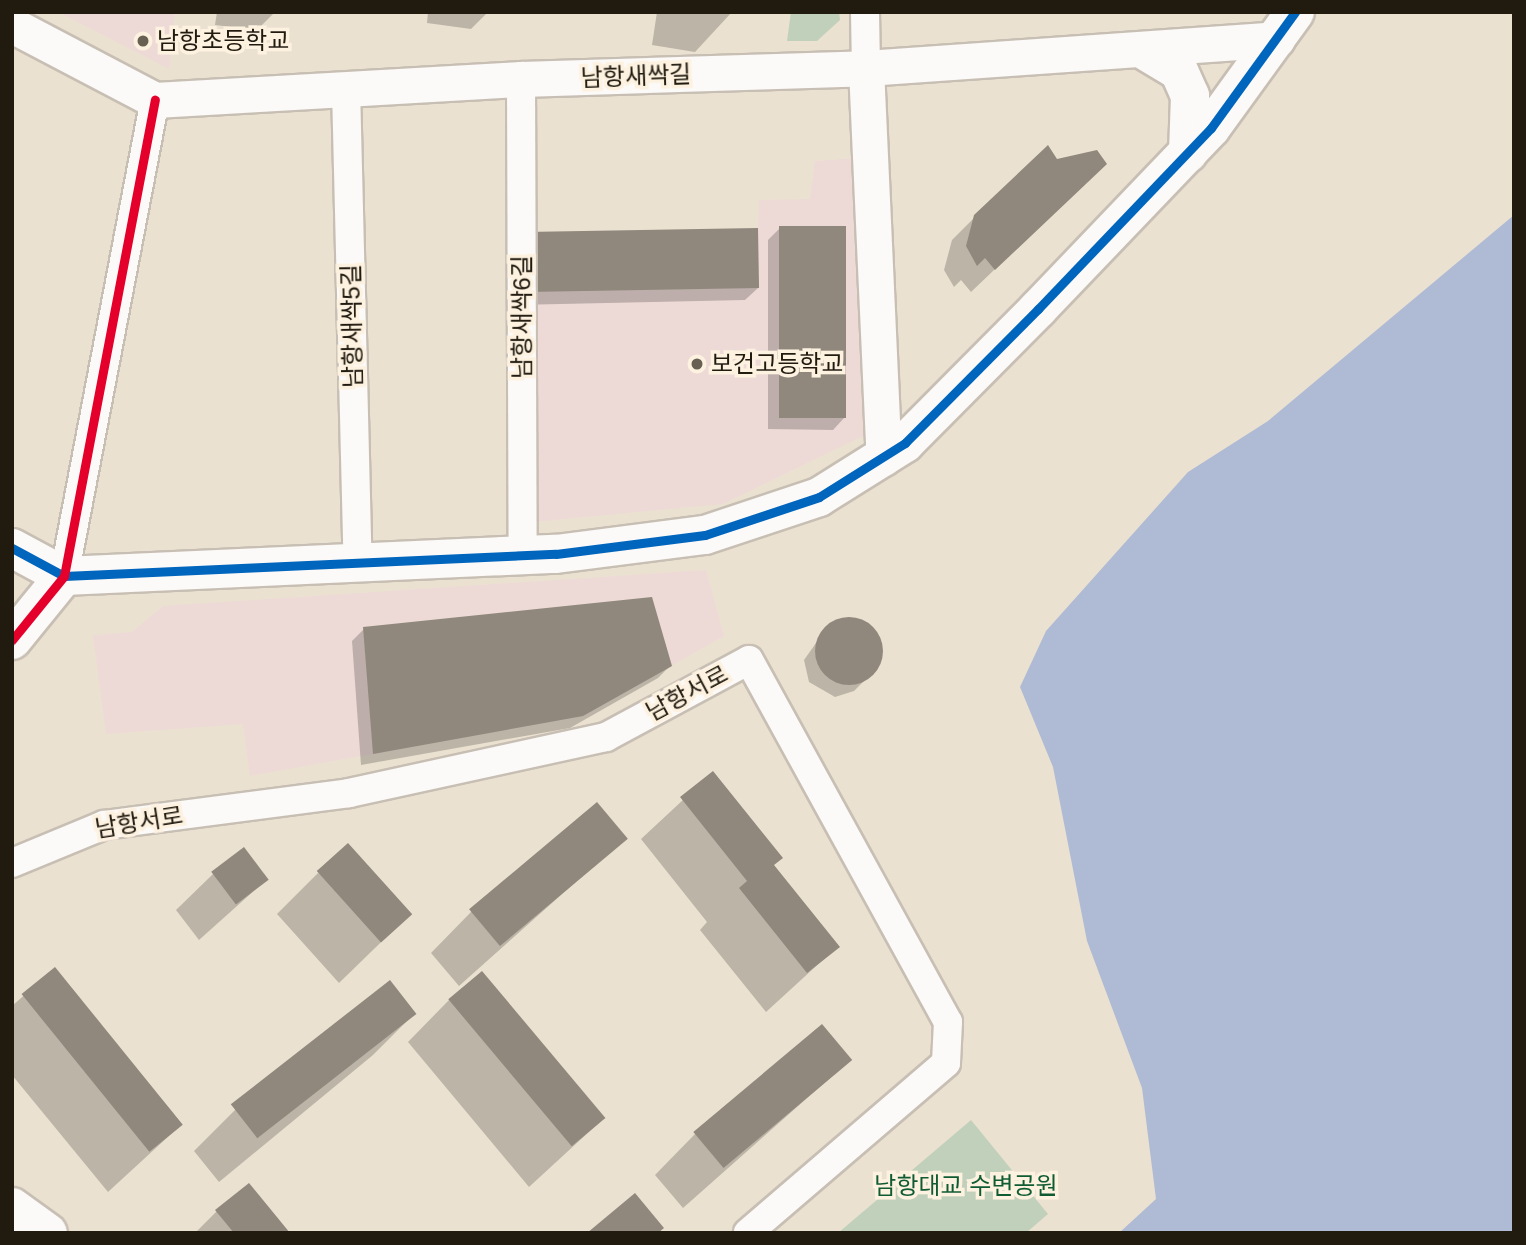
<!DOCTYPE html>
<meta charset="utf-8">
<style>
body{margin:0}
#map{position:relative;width:1526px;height:1245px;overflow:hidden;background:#ebe1d1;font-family:Arial,"Noto Sans KR",sans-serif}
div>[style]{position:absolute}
.education>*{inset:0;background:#eddad6}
.green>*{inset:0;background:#c1d0bb}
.water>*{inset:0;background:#afbbd4}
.shadow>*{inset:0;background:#0003}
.building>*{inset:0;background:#90887c;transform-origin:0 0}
.round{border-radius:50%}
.roads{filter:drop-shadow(2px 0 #c8bfb4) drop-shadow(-2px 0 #c8bfb4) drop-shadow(0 2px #c8bfb4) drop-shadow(0 -2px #c8bfb4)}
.minor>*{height:28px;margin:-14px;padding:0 14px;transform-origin:14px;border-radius:14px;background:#fcfaf8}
.tertiary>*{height:35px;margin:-17.5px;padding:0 17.5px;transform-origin:17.5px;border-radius:17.5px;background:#fcfaf8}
.secondary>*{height:38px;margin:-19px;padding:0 19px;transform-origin:19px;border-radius:19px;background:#fcfaf8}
.trunk>*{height:38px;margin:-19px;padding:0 19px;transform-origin:19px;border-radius:19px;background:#fcfaf8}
.bus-1>*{height:9px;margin:-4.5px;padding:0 4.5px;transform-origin:4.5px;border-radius:4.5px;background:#0065bd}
.bus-2>*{height:9px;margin:-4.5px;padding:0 4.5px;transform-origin:4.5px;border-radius:4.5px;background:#e4002b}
.dots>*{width:19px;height:19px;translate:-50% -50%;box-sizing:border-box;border:4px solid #fdf1e0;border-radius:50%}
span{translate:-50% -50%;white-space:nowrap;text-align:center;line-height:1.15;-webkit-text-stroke:7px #fdf1e0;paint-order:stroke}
.poi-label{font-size:24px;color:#201a0f}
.left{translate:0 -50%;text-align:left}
.street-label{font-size:24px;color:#201a0f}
.park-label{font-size:24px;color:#0f5b33}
.frame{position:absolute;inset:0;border:14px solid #201a0f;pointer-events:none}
</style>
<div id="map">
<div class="education">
<div style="clip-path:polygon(58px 12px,175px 12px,169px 69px)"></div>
<div style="clip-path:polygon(860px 158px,867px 434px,723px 504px,532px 522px,525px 234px,758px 228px,759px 200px,810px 199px,815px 161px)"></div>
<div style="clip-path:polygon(706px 570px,724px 636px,583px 716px,250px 776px,243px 724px,106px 734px,93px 635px,132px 632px,163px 606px)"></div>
</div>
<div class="green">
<div style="clip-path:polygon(791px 12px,839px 12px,840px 20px,817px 41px,787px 41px)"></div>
<div style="clip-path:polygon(971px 1120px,1048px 1214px,1026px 1233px,838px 1233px)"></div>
</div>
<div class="water">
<div style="clip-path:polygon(1514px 215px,1514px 1233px,1119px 1233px,1156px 1199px,1142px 1088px,1087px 941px,1053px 767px,1020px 687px,1046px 631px,1188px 472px,1268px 421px)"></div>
</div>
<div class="shadow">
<div style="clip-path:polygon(217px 12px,275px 12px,257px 30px,215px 25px)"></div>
<div style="clip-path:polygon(428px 12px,488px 12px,471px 29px,427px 23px)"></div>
<div style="clip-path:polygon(657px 12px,732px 12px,695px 52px,652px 45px)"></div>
<div style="clip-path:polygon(1081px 187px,971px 292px,961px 280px,954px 287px,944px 270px,952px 240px,976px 216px)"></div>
<div style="clip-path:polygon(780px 228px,845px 417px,833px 430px,768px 429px,768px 240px)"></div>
<div style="clip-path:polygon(514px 248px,758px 288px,745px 300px,515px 305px)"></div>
<div style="clip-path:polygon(851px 619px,872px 629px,881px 649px,875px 670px,854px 691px,835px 697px,809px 682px,804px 660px,828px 626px)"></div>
<div style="clip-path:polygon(364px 629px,670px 666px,658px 678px,570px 728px,361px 765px,352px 641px)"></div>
<div style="clip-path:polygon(712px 773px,773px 865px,837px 947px,766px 1012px,700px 930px,707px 922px,641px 839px)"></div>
<div style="clip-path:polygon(625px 838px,459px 986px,431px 953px,471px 912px)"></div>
<div style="clip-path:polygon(318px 873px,410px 914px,339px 983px,277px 914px)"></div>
<div style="clip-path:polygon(213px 874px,266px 880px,199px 940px,176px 910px)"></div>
<div style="clip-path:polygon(54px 969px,182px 1124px,108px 1192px,12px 1075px,12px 1006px)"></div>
<div style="clip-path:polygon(389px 983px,414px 1014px,373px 1055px,219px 1182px,194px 1151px,235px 1110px)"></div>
<div style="clip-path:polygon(449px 1000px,603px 1119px,529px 1187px,408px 1042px)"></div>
<div style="clip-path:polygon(850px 1060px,683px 1208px,655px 1175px,695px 1134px)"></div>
<div style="clip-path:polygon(217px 1211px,288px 1233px,195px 1233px)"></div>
</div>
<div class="building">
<div style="clip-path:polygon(1048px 145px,1057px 159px,1097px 150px,1107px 164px,995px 270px,985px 258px,977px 266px,966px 246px,974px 215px)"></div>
<div style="left:779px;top:226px;width:67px;height:192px"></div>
<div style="left:758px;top:228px;width:60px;height:233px;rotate:89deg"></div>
<div style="clip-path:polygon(652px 597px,672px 666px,583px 716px,373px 754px,363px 627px)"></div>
<div class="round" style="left:815px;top:617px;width:68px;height:68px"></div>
<div style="clip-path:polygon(713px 771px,783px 858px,774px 865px,840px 947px,807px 973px,739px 888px,747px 881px,680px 797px)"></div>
<div style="left:597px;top:802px;width:48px;height:167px;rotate:50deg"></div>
<div style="left:348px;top:843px;width:96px;height:42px;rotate:48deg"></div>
<div style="left:244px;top:847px;width:41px;height:41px;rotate:53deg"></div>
<div style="left:55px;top:967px;width:203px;height:43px;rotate:51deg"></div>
<div style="left:482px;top:971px;width:192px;height:44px;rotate:50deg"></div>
<div style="left:390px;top:980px;width:43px;height:202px;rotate:52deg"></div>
<div style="left:822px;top:1024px;width:47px;height:168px;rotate:50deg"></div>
<div style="clip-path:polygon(249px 1183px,290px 1233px,234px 1233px,215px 1210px)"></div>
<div style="clip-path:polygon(635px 1193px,664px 1228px,658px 1233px,587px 1233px)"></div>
</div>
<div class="roads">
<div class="minor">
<div style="left:865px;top:12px;width:56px;rotate:89deg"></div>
<div style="left:521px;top:79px;width:476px;rotate:89.8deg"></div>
<div style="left:346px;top:88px;width:476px;rotate:88.6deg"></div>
<div style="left:64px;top:576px;width:485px;rotate:-79.2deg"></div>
<div style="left:12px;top:863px;width:100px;rotate:-22.4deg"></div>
<div style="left:104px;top:825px;width:247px;rotate:-7.4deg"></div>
<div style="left:349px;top:793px;width:263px;rotate:-12.3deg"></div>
<div style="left:606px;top:737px;width:162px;rotate:-28.3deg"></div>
<div style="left:749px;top:660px;width:413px;rotate:61.2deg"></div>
<div style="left:948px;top:1022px;width:41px;rotate:92.8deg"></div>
<div style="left:946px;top:1063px;width:261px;rotate:139.4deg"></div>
</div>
<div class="tertiary">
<div style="left:12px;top:25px;width:161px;rotate:27.7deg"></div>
<div style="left:155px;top:100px;width:367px;rotate:-3.3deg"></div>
<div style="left:521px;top:79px;width:345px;rotate:-1.8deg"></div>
<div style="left:866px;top:68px;width:412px;rotate:-4deg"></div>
<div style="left:866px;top:68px;width:390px;rotate:87.4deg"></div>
</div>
<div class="secondary">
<div style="left:1147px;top:52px;width:37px;rotate:31deg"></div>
<div style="left:1179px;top:71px;width:27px;rotate:66deg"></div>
<div style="left:1190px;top:96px;width:57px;rotate:92deg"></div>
<div style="left:12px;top:548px;width:59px;rotate:28.3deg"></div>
<div style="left:64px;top:576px;width:492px;rotate:-2.6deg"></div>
<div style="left:556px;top:554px;width:150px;rotate:-7.3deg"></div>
<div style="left:705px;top:535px;width:120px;rotate:-18.4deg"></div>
<div style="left:819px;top:497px;width:102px;rotate:-32.1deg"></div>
<div style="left:905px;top:443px;width:189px;rotate:-45.2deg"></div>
<div style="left:1038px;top:309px;width:250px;rotate:-46.3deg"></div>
<div style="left:1211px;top:128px;width:143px;rotate:-54.1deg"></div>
<div style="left:12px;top:640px;width:82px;rotate:-50.9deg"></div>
</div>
<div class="trunk">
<div style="left:12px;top:1207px;width:44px;rotate:35.8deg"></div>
</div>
</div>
<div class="bus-1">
<div style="left:12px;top:548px;width:59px;rotate:28.3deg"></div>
<div style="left:64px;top:576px;width:492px;rotate:-2.6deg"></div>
<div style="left:556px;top:554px;width:150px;rotate:-7.3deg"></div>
<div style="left:705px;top:535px;width:120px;rotate:-18.4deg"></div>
<div style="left:819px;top:497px;width:102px;rotate:-32.1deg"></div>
<div style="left:905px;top:443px;width:189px;rotate:-45.2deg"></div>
<div style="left:1038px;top:309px;width:250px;rotate:-46.3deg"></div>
<div style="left:1211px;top:128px;width:143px;rotate:-54.1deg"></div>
</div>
<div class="bus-2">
<div style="left:12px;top:640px;width:82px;rotate:-50.9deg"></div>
<div style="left:64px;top:576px;width:485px;rotate:-79.2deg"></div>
</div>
<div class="dots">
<div style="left:143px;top:41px;background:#676053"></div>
<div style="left:697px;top:364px;background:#676053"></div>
</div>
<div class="poi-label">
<span class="left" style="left:157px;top:41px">남항초등학교</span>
<span class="left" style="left:711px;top:364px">보건고등학교</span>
</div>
<div class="street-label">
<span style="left:636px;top:76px;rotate:-2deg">남항새싹길</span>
<span style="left:522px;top:317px;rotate:-90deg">남항새싹6길</span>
<span style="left:352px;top:326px;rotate:-91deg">남항새싹5길</span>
<span style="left:687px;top:693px;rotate:-28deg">남항서로</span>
<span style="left:139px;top:822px;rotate:-9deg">남항서로</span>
</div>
<div class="park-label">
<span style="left:966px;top:1186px">남항대교 수변공원</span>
</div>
<div class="frame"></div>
</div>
